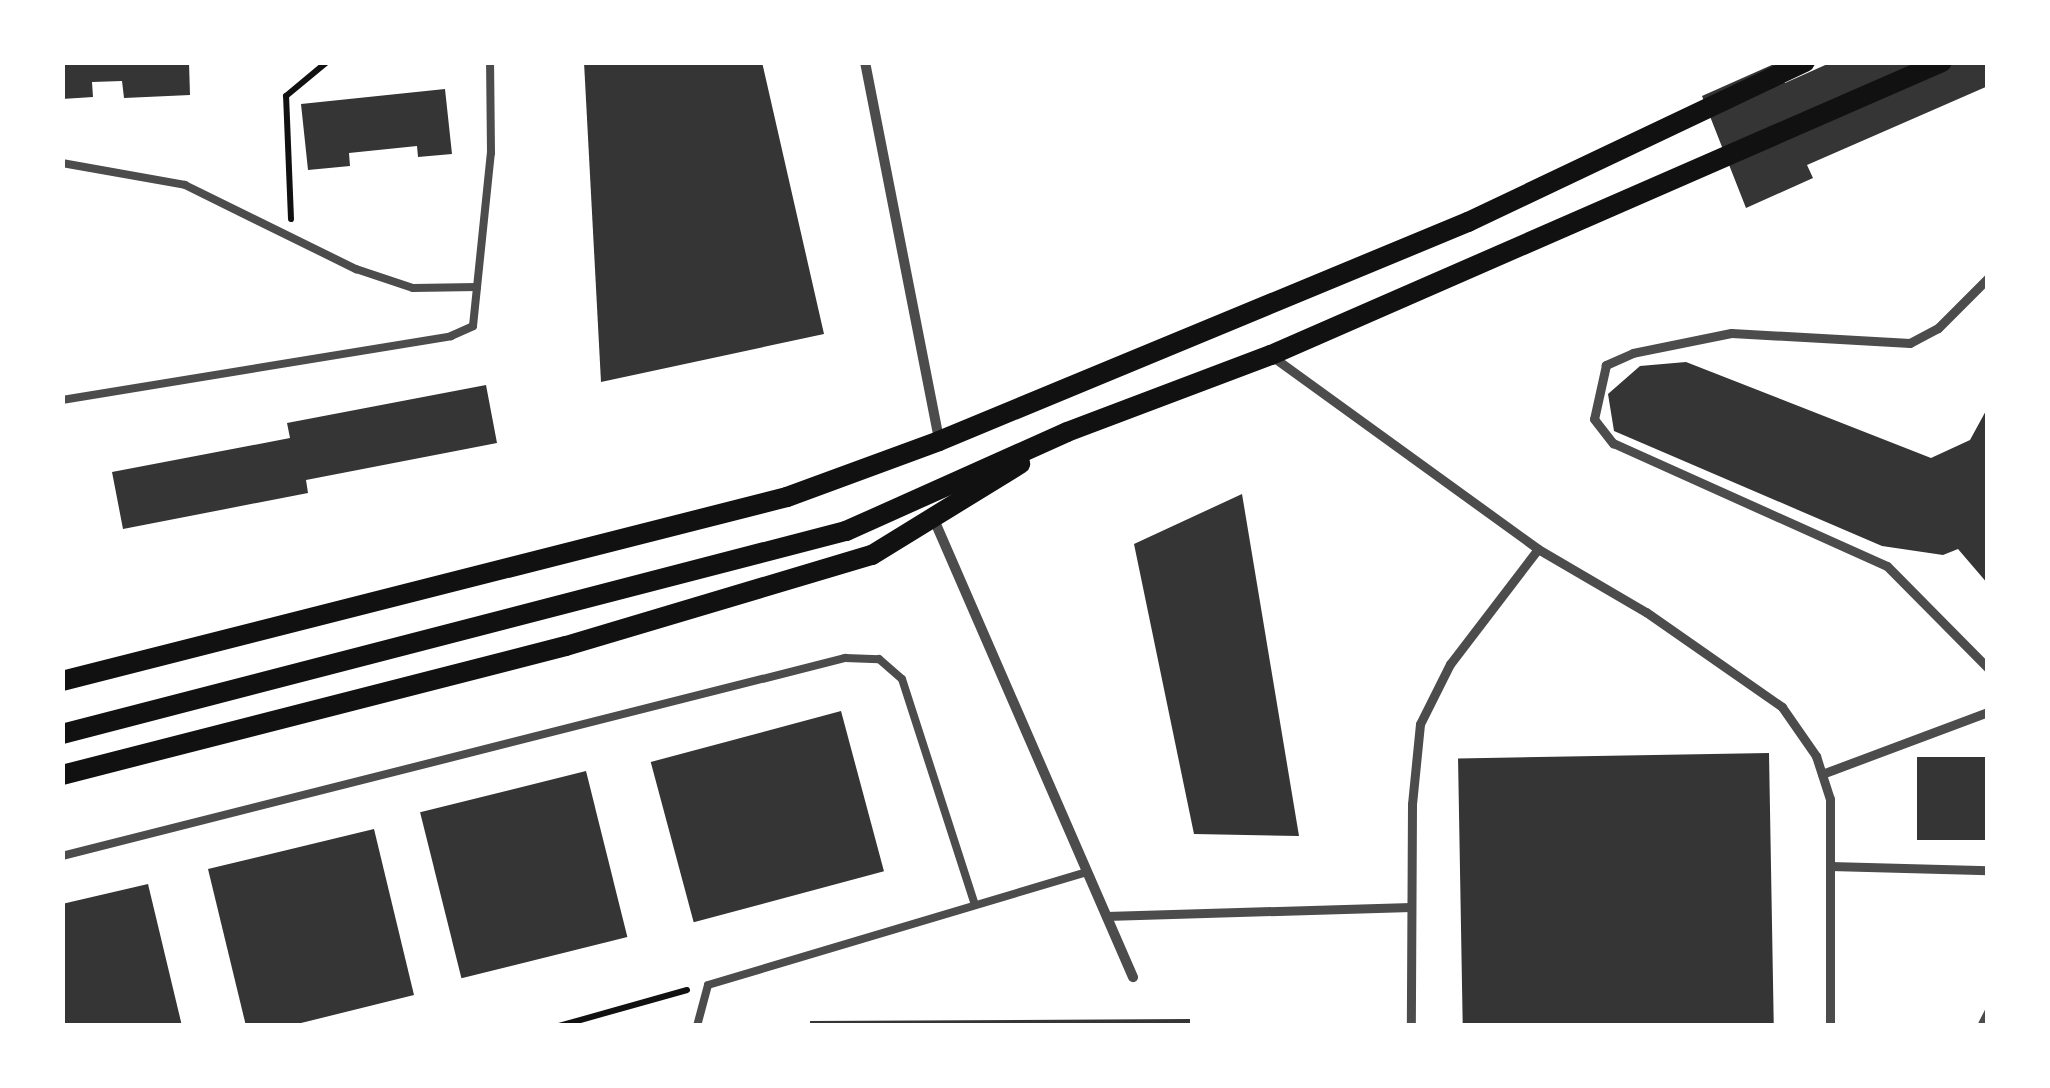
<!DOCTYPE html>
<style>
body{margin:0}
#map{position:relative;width:2050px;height:1088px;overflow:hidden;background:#fff;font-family:Mulish,sans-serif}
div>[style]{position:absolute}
.building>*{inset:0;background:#353535;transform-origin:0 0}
.path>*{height:6px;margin:-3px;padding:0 3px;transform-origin:3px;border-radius:3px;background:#111}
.service>*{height:8px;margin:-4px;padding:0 4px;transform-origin:4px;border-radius:4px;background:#4c4c4c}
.pedestrian>*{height:9px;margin:-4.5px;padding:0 4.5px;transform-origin:4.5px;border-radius:4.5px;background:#4c4c4c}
.minor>*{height:10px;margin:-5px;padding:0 5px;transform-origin:5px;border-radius:5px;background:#4c4c4c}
.secondary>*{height:20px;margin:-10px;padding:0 10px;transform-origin:10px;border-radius:10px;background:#111}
span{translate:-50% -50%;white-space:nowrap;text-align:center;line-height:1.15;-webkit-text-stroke:8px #fff;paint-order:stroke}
.frame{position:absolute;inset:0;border:65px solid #fff;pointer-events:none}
</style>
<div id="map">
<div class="building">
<div style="clip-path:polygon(62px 62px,189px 62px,190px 95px,124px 98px,122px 81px,92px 82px,93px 97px,62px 99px)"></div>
<div style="clip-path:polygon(584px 62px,762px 62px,824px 334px,601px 382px)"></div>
<div style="clip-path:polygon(1832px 62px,1988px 62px,1988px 86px,1807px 165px,1813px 178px,1746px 208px,1702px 96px,1774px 64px,1785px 83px)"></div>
<div style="clip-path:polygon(445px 89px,452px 154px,418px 157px,417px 146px,349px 153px,350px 166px,308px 170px,301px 104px)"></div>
<div style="clip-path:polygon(1686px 362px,1931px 458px,1970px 440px,1988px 407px,1988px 584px,1958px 549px,1943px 555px,1882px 546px,1614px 431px,1608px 394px,1640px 366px)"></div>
<div style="clip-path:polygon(486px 385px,497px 443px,306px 480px,308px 493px,123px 529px,112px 472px,290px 438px,287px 423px)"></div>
<div style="clip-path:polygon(1242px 494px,1299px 836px,1194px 834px,1134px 544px)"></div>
<div style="left:841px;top:711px;width:166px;height:197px;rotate:75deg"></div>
<div style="left:1769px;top:753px;width:273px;height:311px;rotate:89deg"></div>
<div style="left:1988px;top:757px;width:83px;height:71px;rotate:90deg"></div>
<div style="left:586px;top:771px;width:171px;height:171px;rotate:76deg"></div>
<div style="clip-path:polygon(374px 829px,414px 995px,289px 1026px,246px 1026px,208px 869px)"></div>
<div style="clip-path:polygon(148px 884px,182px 1026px,62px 1026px,62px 904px)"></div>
<div style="clip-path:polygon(1190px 1019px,1190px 1026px,810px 1026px,810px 1021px)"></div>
</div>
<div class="path">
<div style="left:291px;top:219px;width:123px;rotate:-92.3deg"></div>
<div style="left:286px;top:96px;width:53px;rotate:-39.7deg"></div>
<div style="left:559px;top:1026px;width:133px;rotate:-15.7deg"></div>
</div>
<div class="service">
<div style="left:62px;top:163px;width:125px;rotate:10.1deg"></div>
<div style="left:185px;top:185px;width:191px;rotate:26.2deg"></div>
<div style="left:356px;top:269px;width:60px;rotate:18.4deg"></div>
<div style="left:413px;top:288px;width:64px;rotate:-0.9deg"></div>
<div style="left:62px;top:400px;width:394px;rotate:-9.3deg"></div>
<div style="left:451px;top:336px;width:24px;rotate:-24deg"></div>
<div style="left:473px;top:326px;width:174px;rotate:-84.1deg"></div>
<div style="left:491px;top:153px;width:91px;rotate:-90.6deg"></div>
<div style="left:62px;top:856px;width:808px;rotate:-14.19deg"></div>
<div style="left:845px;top:658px;width:34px;rotate:2deg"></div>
<div style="left:879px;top:659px;width:30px;rotate:41deg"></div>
<div style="left:902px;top:679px;width:237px;rotate:72.1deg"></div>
<div style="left:697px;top:1026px;width:42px;rotate:-75deg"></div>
<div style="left:708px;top:985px;width:395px;rotate:-16.6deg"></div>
</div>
<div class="pedestrian">
<div style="left:1988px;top:278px;width:71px;rotate:135deg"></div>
<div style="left:1938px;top:328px;width:32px;rotate:152deg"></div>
<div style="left:1910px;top:343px;width:179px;rotate:-176.8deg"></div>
<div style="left:1731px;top:333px;width:100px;rotate:168.5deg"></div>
<div style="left:1633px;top:353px;width:30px;rotate:156deg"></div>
<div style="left:1606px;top:365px;width:55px;rotate:102.5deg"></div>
<div style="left:1594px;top:419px;width:31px;rotate:52deg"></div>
<div style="left:1613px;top:443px;width:300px;rotate:24.2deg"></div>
<div style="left:1887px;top:566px;width:144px;rotate:45.3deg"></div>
<div style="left:1273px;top:357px;width:327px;rotate:35.9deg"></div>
<div style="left:1538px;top:549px;width:145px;rotate:127.4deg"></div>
<div style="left:1450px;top:664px;width:67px;rotate:116.6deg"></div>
<div style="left:1420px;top:724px;width:80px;rotate:95.7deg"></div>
<div style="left:1412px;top:804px;width:222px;rotate:90.3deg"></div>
<div style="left:1538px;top:549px;width:125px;rotate:30.3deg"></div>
<div style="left:1646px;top:612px;width:166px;rotate:34.9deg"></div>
<div style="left:1782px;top:707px;width:60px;rotate:55.2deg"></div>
<div style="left:1816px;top:756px;width:45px;rotate:72deg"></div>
<div style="left:1830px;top:799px;width:227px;rotate:90deg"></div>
<div style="left:1822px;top:774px;width:177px;rotate:-20.5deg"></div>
<div style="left:1830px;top:866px;width:158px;rotate:1.5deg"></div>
<div style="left:1106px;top:916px;width:305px;rotate:-1.7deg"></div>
<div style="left:1981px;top:1026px;width:16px;rotate:-63deg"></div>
</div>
<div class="minor">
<div style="left:865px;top:62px;width:385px;rotate:78.9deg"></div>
<div style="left:932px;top:515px;width:504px;rotate:66.49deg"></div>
</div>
<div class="secondary">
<div style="left:62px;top:681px;width:748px;rotate:-14.24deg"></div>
<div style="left:787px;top:497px;width:162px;rotate:-20.2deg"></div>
<div style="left:939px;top:441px;width:573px;rotate:-22.49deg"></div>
<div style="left:1468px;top:222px;width:373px;rotate:-25.4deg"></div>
<div style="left:62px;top:734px;width:810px;rotate:-14.52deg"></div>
<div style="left:846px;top:531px;width:242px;rotate:-24.1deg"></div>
<div style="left:1067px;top:432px;width:218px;rotate:-20.7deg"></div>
<div style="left:1271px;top:355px;width:732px;rotate:-23.59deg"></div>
<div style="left:62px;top:775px;width:520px;rotate:-14.36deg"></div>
<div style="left:566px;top:646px;width:319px;rotate:-16.6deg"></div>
<div style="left:872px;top:555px;width:174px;rotate:-31.6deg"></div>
</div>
<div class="frame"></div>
</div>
